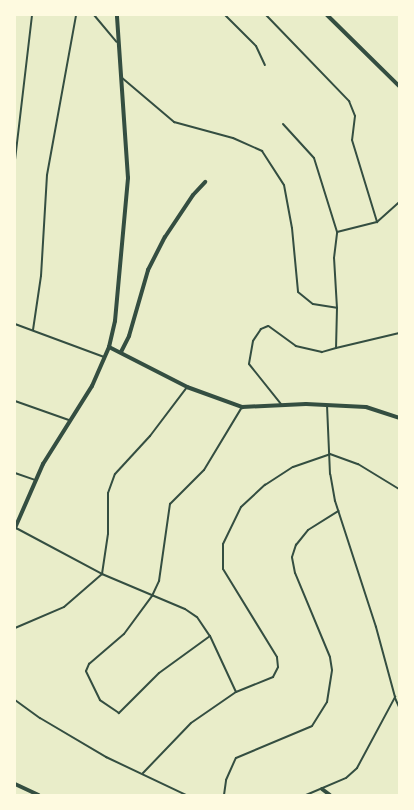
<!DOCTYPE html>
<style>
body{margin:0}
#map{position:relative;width:414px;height:810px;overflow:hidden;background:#e9edc9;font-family:"Open Sans",sans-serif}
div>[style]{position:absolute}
.service>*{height:2px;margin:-1px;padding:0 1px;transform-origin:1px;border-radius:1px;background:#344e41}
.minor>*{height:4px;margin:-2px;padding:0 2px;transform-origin:2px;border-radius:2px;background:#344e41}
span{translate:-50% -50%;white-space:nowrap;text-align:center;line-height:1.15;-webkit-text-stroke:4.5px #fefae0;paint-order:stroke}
.frame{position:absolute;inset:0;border:16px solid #fefae0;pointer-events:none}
</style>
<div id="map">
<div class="service">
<div style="left:94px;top:15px;width:35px;rotate:50deg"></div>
<div style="left:225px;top:15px;width:44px;rotate:45deg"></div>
<div style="left:256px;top:46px;width:21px;rotate:65deg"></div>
<div style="left:266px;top:15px;width:120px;rotate:46deg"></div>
<div style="left:349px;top:101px;width:16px;rotate:68deg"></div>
<div style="left:355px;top:116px;width:24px;rotate:97deg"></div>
<div style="left:352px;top:140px;width:86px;rotate:73deg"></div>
<div style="left:121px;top:77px;width:70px;rotate:40.3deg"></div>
<div style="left:174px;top:122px;width:61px;rotate:15.2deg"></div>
<div style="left:233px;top:138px;width:32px;rotate:24deg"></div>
<div style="left:262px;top:151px;width:40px;rotate:57.1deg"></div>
<div style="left:284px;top:185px;width:44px;rotate:79.5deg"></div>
<div style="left:292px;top:228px;width:64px;rotate:84.6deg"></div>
<div style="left:298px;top:292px;width:19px;rotate:39deg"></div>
<div style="left:313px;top:304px;width:24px;rotate:9deg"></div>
<div style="left:337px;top:308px;width:40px;rotate:91.4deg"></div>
<div style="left:336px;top:348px;width:15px;rotate:164deg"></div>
<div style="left:322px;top:352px;width:27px;rotate:-167deg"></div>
<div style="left:296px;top:346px;width:34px;rotate:-144deg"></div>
<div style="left:268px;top:326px;width:8px;rotate:157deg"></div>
<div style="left:261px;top:329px;width:14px;rotate:124deg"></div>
<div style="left:253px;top:341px;width:23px;rotate:100deg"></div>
<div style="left:249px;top:364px;width:51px;rotate:51.3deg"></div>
<div style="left:283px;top:124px;width:46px;rotate:47.6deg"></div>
<div style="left:314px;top:158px;width:77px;rotate:72.7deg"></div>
<div style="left:15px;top:160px;width:146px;rotate:-83.3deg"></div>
<div style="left:337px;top:308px;width:50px;rotate:-93.4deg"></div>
<div style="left:334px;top:258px;width:26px;rotate:-83deg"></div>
<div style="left:337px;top:232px;width:41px;rotate:-14deg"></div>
<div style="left:377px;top:222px;width:30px;rotate:-42deg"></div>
<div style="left:15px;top:324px;width:95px;rotate:20.3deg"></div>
<div style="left:33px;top:330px;width:55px;rotate:-81.6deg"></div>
<div style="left:41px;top:276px;width:101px;rotate:-86.6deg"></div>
<div style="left:47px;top:175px;width:163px;rotate:-79.7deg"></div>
<div style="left:336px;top:348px;width:65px;rotate:-13.4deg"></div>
<div style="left:15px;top:401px;width:57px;rotate:19.4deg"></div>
<div style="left:15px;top:473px;width:21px;rotate:19deg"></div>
<div style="left:16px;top:528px;width:98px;rotate:28.1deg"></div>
<div style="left:102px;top:574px;width:40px;rotate:-81.5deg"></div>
<div style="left:108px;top:534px;width:41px;rotate:-90deg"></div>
<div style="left:108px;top:493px;width:20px;rotate:-70deg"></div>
<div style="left:115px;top:474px;width:52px;rotate:-47.4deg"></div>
<div style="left:150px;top:436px;width:61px;rotate:-52.9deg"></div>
<div style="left:15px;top:628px;width:53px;rotate:-23.2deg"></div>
<div style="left:64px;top:607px;width:50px;rotate:-41deg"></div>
<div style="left:102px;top:574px;width:90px;rotate:22.9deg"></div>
<div style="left:185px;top:609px;width:14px;rotate:34deg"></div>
<div style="left:197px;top:617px;width:23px;rotate:56deg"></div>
<div style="left:236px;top:692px;width:62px;rotate:-114.9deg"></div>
<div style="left:210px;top:636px;width:63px;rotate:144deg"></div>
<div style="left:159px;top:673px;width:57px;rotate:135deg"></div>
<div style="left:119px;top:713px;width:23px;rotate:-146deg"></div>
<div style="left:100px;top:700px;width:32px;rotate:-116deg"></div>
<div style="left:86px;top:671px;width:8px;rotate:-67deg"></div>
<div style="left:89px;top:664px;width:46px;rotate:-40.6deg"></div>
<div style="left:124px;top:634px;width:47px;rotate:-53.6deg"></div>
<div style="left:152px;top:596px;width:17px;rotate:-65deg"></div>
<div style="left:159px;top:581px;width:78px;rotate:-81.9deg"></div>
<div style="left:170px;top:504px;width:48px;rotate:-45deg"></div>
<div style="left:204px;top:470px;width:74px;rotate:-58.9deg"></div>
<div style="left:395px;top:698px;width:10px;rotate:66deg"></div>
<div style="left:15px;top:700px;width:31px;rotate:36deg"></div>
<div style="left:40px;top:718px;width:77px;rotate:30.6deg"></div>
<div style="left:106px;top:757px;width:89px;rotate:25.4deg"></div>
<div style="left:143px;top:773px;width:69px;rotate:-46.2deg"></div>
<div style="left:191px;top:723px;width:55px;rotate:-34.6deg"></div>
<div style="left:236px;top:692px;width:40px;rotate:-22deg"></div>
<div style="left:273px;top:677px;width:11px;rotate:-63deg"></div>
<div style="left:278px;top:667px;width:10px;rotate:-96deg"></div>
<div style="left:277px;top:657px;width:103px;rotate:-121.5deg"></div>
<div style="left:223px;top:569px;width:25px;rotate:-90deg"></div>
<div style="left:223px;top:544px;width:41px;rotate:-64.1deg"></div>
<div style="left:241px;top:507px;width:33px;rotate:-43deg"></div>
<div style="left:265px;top:485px;width:33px;rotate:-33deg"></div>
<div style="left:293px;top:467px;width:39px;rotate:-19deg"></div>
<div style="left:330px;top:454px;width:30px;rotate:20deg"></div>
<div style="left:358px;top:464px;width:48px;rotate:31.4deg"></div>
<div style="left:224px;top:795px;width:15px;rotate:-82deg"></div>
<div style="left:226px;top:780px;width:24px;rotate:-66deg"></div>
<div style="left:236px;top:758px;width:82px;rotate:-22.8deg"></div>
<div style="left:312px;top:726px;width:28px;rotate:-58deg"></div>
<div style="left:327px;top:702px;width:32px;rotate:-81deg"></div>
<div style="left:332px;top:670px;width:13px;rotate:-99deg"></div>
<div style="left:330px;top:657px;width:91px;rotate:-112.6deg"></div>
<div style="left:295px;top:573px;width:16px;rotate:-101deg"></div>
<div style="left:292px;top:557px;width:13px;rotate:-72deg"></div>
<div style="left:296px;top:545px;width:19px;rotate:-51deg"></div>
<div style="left:308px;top:530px;width:36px;rotate:-32deg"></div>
<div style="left:306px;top:795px;width:43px;rotate:-23deg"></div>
<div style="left:346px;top:778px;width:15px;rotate:-42deg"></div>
<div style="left:357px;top:768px;width:81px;rotate:-61.8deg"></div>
<div style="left:395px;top:697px;width:73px;rotate:-105.2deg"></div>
<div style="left:376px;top:627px;width:133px;rotate:-108deg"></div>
<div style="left:335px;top:501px;width:27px;rotate:-100deg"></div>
<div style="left:330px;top:474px;width:68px;rotate:-92.5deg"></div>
</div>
<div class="minor">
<div style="left:327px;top:15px;width:101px;rotate:44.6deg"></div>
<div style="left:109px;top:347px;width:88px;rotate:27.1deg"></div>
<div style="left:187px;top:387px;width:59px;rotate:20deg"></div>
<div style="left:242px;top:407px;width:64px;rotate:-2.7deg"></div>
<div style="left:306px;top:404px;width:60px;rotate:2.9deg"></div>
<div style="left:366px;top:407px;width:35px;rotate:18deg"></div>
<div style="left:121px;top:352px;width:18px;rotate:-63deg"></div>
<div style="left:129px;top:336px;width:69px;rotate:-73.9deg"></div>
<div style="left:148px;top:270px;width:37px;rotate:-63deg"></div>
<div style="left:165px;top:237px;width:50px;rotate:-56.3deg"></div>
<div style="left:193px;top:195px;width:18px;rotate:-47deg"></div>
<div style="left:15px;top:528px;width:70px;rotate:-66.4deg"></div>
<div style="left:43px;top:464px;width:92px;rotate:-57.9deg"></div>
<div style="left:92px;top:386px;width:43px;rotate:-66.4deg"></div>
<div style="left:109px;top:347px;width:27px;rotate:-77deg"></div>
<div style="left:115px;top:321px;width:144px;rotate:-84.8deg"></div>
<div style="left:128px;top:178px;width:163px;rotate:-93.9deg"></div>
<div style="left:15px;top:784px;width:26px;rotate:25deg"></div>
<div style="left:322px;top:789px;width:10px;rotate:37deg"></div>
</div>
<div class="frame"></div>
</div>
